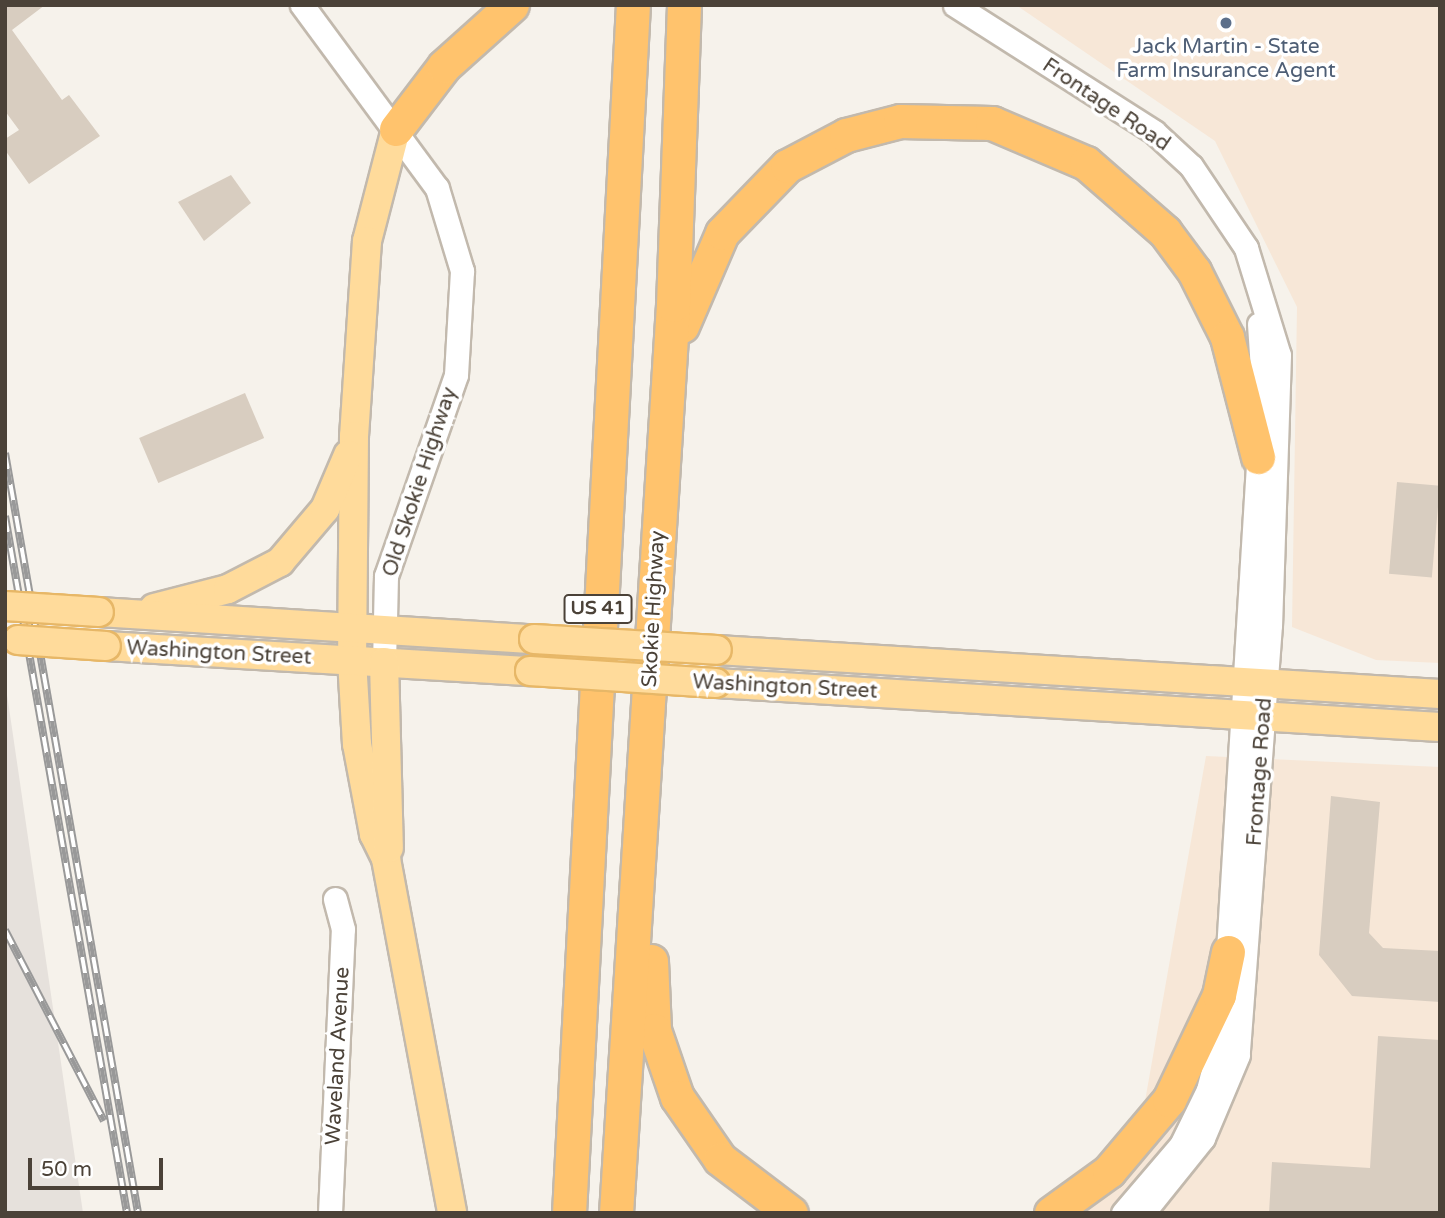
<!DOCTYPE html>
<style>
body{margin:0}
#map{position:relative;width:1445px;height:1218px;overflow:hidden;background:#f6f2eb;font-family:"Varela Round",sans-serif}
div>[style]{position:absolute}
.commercial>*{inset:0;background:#f7e7d7}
.industrial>*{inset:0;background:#e6e1dc}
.building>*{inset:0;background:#d8cdc0;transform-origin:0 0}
.roads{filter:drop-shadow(2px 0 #c2b9ad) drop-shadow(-2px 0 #c2b9ad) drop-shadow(0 2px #c2b9ad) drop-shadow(0 -2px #c2b9ad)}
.minor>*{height:23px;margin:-11.5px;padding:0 11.5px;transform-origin:11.5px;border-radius:11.5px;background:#fff}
.major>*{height:28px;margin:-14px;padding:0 14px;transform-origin:14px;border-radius:14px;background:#ffdb9b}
.highway>*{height:33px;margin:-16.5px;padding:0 16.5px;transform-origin:16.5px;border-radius:16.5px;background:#ffc36d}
.rail>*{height:8px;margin-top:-4px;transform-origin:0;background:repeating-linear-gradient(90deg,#fff 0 16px,#999 0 32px);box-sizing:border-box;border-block:2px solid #999}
.bridges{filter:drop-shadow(2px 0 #e7b767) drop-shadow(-2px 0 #e7b767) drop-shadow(0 2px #e7b767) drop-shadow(0 -2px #e7b767)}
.major-bridge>*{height:28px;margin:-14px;padding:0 14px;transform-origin:14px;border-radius:14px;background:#ffdb9b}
.dots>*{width:19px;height:19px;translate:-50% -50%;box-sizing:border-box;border:4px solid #fff;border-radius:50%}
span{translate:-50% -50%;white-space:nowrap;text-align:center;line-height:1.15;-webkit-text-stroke:7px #fff;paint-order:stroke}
.shield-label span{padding:2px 5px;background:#fff;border:2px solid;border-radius:5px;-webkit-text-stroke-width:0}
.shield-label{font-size:19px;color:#4b4238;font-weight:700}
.service-label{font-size:21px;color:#4e5e75}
.street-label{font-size:21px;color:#4b4238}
.frame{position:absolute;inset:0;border:7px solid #4b4238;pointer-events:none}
.scale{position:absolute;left:28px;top:1158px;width:135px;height:32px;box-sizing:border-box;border:4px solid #4b4238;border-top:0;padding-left:9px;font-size:21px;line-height:24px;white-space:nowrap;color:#4b4238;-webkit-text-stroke:5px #fff;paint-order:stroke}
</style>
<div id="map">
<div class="commercial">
<div style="clip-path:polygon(1016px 5px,1440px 5px,1440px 663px,1376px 660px,1292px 627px,1297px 307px,1215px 141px)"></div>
<div style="clip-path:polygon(1206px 756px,1440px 767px,1440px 1213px,1061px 1213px,1133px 1169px)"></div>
</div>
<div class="industrial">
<div style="clip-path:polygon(5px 684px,8px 701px,83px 1213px,5px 1213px)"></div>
</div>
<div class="building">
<div style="clip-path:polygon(5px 5px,45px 5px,12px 30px,62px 100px,69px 95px,100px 136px,29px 184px,5px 150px,5px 139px,19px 130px,5px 111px)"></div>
<div style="clip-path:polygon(231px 175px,251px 203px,204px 241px,178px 202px)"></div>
<div style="left:245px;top:393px;width:49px;height:115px;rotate:67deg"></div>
<div style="left:1397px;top:482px;width:43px;height:92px;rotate:5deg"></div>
<div style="clip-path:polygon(1331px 796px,1380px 802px,1369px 933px,1383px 948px,1440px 951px,1440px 1002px,1352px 996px,1319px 955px)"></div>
<div style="clip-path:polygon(1378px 1036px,1440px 1040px,1440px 1213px,1269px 1213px,1272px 1162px,1370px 1168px)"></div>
</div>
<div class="roads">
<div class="minor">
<div style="left:302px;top:5px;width:227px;rotate:53.6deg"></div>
<div style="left:437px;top:188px;width:87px;rotate:73.2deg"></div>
<div style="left:462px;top:271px;width:104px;rotate:93.3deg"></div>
<div style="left:456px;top:375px;width:213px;rotate:109.2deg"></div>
<div style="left:386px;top:576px;width:86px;rotate:91.3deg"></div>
<div style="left:955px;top:5px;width:236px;rotate:32.5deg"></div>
<div style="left:1154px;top:132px;width:50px;rotate:42.6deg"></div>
<div style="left:1191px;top:166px;width:99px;rotate:56.1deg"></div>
<div style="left:1246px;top:248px;width:112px;rotate:72.9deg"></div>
<div style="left:1279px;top:355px;width:270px;rotate:91.9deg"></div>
<div style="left:1270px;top:625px;width:431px;rotate:94.3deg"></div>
<div style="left:1238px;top:1055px;width:90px;rotate:112.9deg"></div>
<div style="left:1203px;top:1138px;width:96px;rotate:128.7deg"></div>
<div style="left:330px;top:1213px;width:284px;rotate:-87.4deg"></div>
<div style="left:343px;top:929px;width:31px;rotate:-105deg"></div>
<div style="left:1123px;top:1213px;width:89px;rotate:-49.5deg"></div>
<div style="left:1181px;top:1145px;width:61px;rotate:-63.9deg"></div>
<div style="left:1208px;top:1090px;width:60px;rotate:-75.5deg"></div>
<div style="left:1223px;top:1032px;width:649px;rotate:-86.47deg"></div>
<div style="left:1263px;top:384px;width:60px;rotate:-93.8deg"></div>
</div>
<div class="major">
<div style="left:396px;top:129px;width:116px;rotate:104.5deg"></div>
<div style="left:367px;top:241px;width:195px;rotate:93.8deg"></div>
<div style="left:354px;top:436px;width:224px;rotate:90.5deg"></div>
<div style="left:352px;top:660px;width:84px;rotate:86.6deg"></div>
<div style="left:357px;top:744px;width:92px;rotate:79.3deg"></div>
<div style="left:374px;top:834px;width:28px;rotate:64deg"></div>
<div style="left:386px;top:859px;width:360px;rotate:79.4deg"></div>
<div style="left:154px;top:608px;width:76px;rotate:-14.4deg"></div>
<div style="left:228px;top:589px;width:59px;rotate:-27.4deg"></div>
<div style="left:280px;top:562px;width:70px;rotate:-49.7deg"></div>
<div style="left:325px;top:509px;width:59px;rotate:-66.9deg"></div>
<div style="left:99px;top:612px;width:436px;rotate:3.6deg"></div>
<div style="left:106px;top:646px;width:425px;rotate:3.4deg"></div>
<div style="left:717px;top:650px;width:724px;rotate:3.48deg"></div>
<div style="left:384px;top:662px;width:186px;rotate:88.5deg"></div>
<div style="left:716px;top:683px;width:725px;rotate:3.48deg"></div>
</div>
<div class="highway">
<div style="left:396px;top:129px;width:79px;rotate:-52.7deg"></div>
<div style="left:444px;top:66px;width:91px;rotate:-41.9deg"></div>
<div style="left:682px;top:326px;width:101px;rotate:-66.7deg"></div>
<div style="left:722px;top:233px;width:93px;rotate:-45.9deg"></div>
<div style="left:787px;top:166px;width:67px;rotate:-27.7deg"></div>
<div style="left:846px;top:135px;width:56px;rotate:-14.5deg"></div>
<div style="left:900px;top:121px;width:92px;rotate:1.2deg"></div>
<div style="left:992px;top:123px;width:102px;rotate:23.1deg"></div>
<div style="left:1086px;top:163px;width:105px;rotate:41.1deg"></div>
<div style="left:1165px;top:232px;width:49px;rotate:53.4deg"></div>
<div style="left:1194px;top:271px;width:74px;rotate:63.4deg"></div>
<div style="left:1227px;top:337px;width:124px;rotate:75.5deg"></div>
<div style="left:651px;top:961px;width:69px;rotate:87.5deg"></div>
<div style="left:654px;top:1030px;width:71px;rotate:71.1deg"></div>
<div style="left:677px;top:1097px;width:75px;rotate:55.3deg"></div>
<div style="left:720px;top:1159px;width:89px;rotate:37.3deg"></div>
<div style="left:569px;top:1213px;width:1210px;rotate:-86.97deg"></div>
<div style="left:616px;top:1213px;width:910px;rotate:-86.41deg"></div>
<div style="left:673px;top:305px;width:300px;rotate:-87.9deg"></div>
<div style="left:1051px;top:1213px;width:72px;rotate:-35.9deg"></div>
<div style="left:1109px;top:1171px;width:93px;rotate:-49.8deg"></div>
<div style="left:1169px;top:1100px;width:116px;rotate:-64.5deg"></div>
<div style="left:1219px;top:995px;width:44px;rotate:-78.2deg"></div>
</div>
</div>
<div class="rail">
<div style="left:5px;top:453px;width:772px;rotate:80.07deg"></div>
<div style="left:5px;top:516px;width:708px;rotate:80.07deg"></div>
<div style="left:5px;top:930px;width:215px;rotate:62.6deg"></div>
</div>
<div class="bridges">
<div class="major-bridge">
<div style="left:5px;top:606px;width:94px;rotate:3.7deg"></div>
<div style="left:534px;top:639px;width:183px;rotate:3.4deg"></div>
<div style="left:18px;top:640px;width:88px;rotate:3.9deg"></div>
<div style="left:530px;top:671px;width:186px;rotate:3.7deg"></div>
</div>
</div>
<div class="dots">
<div style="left:1226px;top:23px;background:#5c6f8a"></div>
</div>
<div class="shield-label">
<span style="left:598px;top:609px">US 41</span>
</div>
<div class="service-label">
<span style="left:1226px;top:59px">Jack Martin - State<br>Farm Insurance Agent</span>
</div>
<div class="street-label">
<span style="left:1106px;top:105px;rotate:34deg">Frontage Road</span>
<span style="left:420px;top:482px;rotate:-72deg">Old Skokie Highway</span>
<span style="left:654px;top:609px;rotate:-87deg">Skokie Highway</span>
<span style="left:219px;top:653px;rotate:3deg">Washington Street</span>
<span style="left:785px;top:687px;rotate:3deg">Washington Street</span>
<span style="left:1260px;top:772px;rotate:-86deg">Frontage Road</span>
<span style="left:338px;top:1056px;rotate:-87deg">Waveland Avenue</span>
</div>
<div class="frame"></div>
<div class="scale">50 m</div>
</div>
